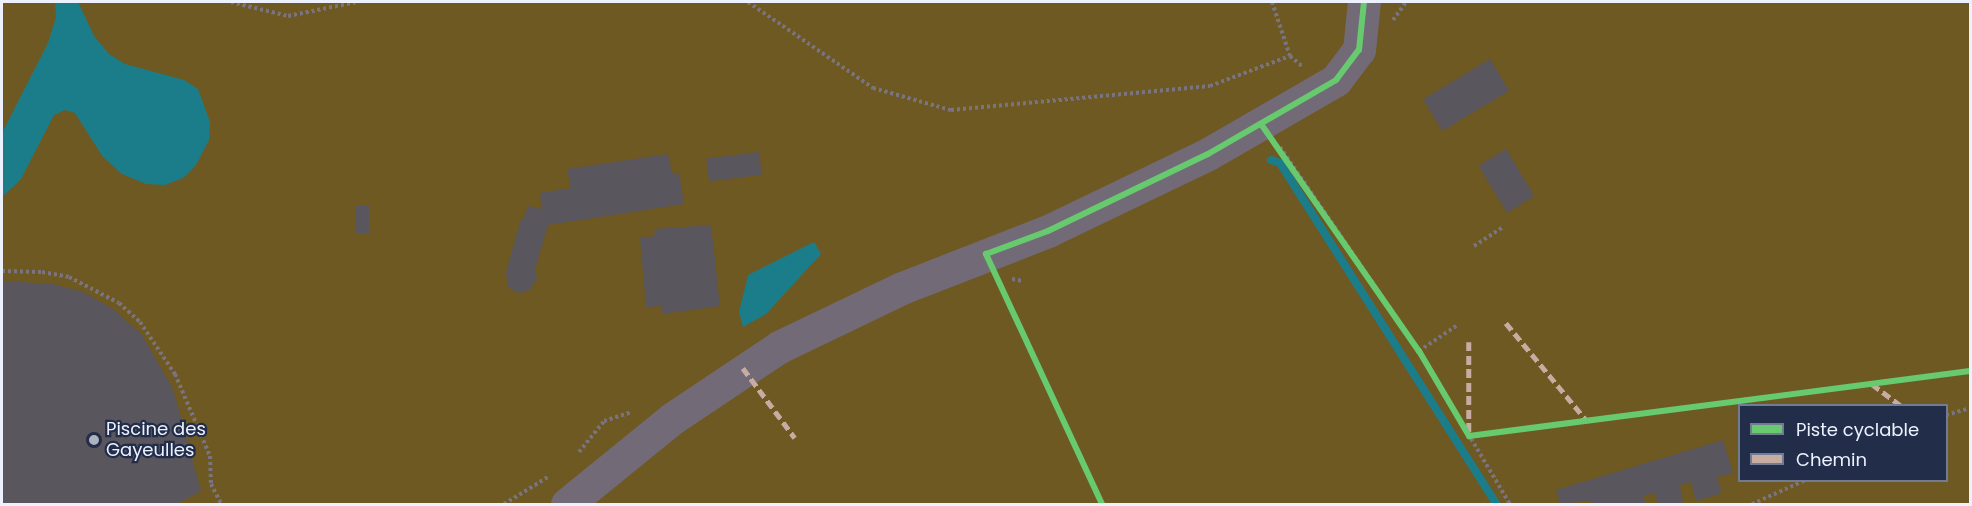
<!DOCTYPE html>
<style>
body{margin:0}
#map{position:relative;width:1972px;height:506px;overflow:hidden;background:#353c4c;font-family:Poppins,sans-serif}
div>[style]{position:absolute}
.green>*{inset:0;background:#6e5922}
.water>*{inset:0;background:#1c7d8a}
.stream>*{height:8px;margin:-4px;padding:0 4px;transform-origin:4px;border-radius:4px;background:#1c7d8a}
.building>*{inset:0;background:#59565d;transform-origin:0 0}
.path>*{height:4px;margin-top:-2px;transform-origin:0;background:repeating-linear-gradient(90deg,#797480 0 3px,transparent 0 6px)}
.minor>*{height:33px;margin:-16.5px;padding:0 16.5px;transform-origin:16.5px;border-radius:16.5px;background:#726a77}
.quiet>*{height:4.5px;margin-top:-2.25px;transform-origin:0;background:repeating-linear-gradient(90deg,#c7aca2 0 9px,transparent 0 13.5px)}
.cycleway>*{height:6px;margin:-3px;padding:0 3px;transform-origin:3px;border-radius:3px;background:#67ca6e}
.dots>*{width:16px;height:16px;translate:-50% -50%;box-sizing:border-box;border:3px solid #222d4a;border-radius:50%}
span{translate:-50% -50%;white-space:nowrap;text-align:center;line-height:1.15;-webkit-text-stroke:4.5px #222d4a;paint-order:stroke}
.poi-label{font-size:18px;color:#ecf1fd}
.left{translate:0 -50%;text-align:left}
.frame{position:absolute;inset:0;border:3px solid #ecf1fd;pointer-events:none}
.legend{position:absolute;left:1738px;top:404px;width:210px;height:78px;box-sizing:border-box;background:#222d4a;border:2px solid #737b92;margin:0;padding:8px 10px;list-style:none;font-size:18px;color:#ecf1fd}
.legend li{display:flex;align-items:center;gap:12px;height:30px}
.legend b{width:30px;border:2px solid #737b92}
</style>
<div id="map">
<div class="green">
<div style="clip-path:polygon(evenodd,2px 2px,1970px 2px,1970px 504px,2px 504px,2px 2px,1740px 406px,1946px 406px,1946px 480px,1740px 480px,1740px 406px)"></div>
</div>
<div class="water">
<div style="clip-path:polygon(55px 2px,78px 2px,94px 36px,109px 54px,125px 64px,184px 80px,198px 89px,210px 122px,209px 140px,196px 165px,183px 178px,165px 185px,146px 184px,122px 174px,103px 157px,75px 113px,65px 110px,54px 115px,21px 179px,2px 197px,2px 133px,48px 43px,56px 17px)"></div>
<div style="clip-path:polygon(814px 242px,821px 254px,766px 314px,743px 327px,739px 312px,748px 275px)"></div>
</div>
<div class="stream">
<div style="left:1271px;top:160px;width:9px;rotate:18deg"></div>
<div style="left:1280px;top:163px;width:404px;rotate:57.6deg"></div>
</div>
<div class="building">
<div style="left:1490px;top:59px;width:37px;height:78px;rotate:59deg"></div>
<div style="left:1506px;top:149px;width:55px;height:32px;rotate:59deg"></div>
<div style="left:759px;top:152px;width:23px;height:53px;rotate:83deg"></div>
<div style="clip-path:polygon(668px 154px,672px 174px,679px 173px,684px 204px,548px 225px,535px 270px,537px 278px,530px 290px,518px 293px,508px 287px,506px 272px,521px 219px,523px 220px,528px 206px,542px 209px,540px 193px,571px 188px,567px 169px)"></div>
<div style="left:356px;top:206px;width:13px;height:27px"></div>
<div style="clip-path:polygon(711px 225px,720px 306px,662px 314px,661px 306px,646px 307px,640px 238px,655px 236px,654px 229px)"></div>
<div style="clip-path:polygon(2px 281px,53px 284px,83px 292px,113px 309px,142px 335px,173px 389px,201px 491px,177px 504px,2px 504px)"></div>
<div style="clip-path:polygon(1723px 440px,1733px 473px,1717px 477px,1722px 493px,1696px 501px,1691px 482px,1680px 485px,1683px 504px,1658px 504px,1655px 493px,1643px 496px,1646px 504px,1592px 504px,1591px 501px,1560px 504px,1556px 490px)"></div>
</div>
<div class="path">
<div style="left:231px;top:2px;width:59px;rotate:13.8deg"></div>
<div style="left:288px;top:16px;width:70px;rotate:-11.5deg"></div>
<div style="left:748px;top:2px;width:152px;rotate:34.5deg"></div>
<div style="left:873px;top:88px;width:81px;rotate:15.8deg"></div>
<div style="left:951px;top:110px;width:260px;rotate:-5.3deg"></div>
<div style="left:1210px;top:86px;width:85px;rotate:-20.6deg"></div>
<div style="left:1272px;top:2px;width:57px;rotate:71.6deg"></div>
<div style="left:1290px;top:56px;width:17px;rotate:40deg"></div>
<div style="left:1393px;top:20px;width:22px;rotate:-54deg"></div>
<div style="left:1280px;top:147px;width:247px;rotate:55.7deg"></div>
<div style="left:1419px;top:351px;width:178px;rotate:59.3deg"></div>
<div style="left:1474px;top:246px;width:35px;rotate:-33deg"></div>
<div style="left:2px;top:271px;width:40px;rotate:1.4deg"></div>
<div style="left:42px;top:272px;width:27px;rotate:10deg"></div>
<div style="left:69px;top:277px;width:56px;rotate:27.5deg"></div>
<div style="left:119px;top:303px;width:28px;rotate:42deg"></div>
<div style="left:140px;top:322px;width:63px;rotate:56.1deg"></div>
<div style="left:175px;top:374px;width:89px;rotate:66.9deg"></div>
<div style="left:210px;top:456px;width:28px;rotate:88deg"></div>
<div style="left:211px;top:484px;width:22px;rotate:63deg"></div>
<div style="left:1012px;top:279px;width:11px;rotate:10deg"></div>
<div style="left:999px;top:282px;width:245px;rotate:65.1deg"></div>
<div style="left:1419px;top:351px;width:45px;rotate:-34deg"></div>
<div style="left:1946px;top:415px;width:25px;rotate:-16deg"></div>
<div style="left:1469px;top:436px;width:505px;rotate:-7.39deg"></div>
<div style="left:579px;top:452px;width:40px;rotate:-51deg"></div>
<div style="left:604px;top:421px;width:28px;rotate:-18deg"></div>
<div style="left:504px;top:504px;width:52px;rotate:-31.5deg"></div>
<div style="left:1752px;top:504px;width:59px;rotate:-24deg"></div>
</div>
<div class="minor">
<div style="left:567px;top:504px;width:136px;rotate:-39.1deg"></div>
<div style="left:673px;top:418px;width:128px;rotate:-33.8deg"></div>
<div style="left:779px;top:347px;width:136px;rotate:-25.6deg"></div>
<div style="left:902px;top:288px;width:157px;rotate:-21.3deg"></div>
<div style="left:1048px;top:231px;width:178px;rotate:-25.7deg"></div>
<div style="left:1208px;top:154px;width:148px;rotate:-30deg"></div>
<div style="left:1336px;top:80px;width:38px;rotate:-53deg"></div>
<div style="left:1359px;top:50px;width:48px;rotate:-84.1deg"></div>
</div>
<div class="quiet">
<div style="left:1506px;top:323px;width:127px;rotate:50.4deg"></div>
<div style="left:1469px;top:342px;width:90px;rotate:90deg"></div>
<div style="left:743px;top:368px;width:87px;rotate:53.4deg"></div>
<div style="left:1872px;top:384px;width:36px;rotate:37deg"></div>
</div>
<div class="cycleway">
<div style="left:1261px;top:124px;width:277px;rotate:55.2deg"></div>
<div style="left:1419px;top:351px;width:99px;rotate:59.5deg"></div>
<div style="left:1469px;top:436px;width:505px;rotate:-7.39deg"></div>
<div style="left:1102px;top:504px;width:276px;rotate:-114.9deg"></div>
<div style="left:986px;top:254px;width:66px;rotate:-20.4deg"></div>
<div style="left:1048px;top:231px;width:178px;rotate:-25.7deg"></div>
<div style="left:1208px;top:154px;width:148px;rotate:-30deg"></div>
<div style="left:1336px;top:80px;width:38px;rotate:-53deg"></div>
<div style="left:1359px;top:50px;width:48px;rotate:-84.1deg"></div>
</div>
<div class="dots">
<div style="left:94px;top:440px;background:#acb2bf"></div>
</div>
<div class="poi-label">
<span class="left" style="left:106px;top:440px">Piscine des<br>Gayeulles</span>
</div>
<div class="frame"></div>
<ul class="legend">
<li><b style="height:8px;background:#67ca6e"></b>Piste cyclable</li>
<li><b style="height:8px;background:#c7aca2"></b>Chemin</li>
</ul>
</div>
